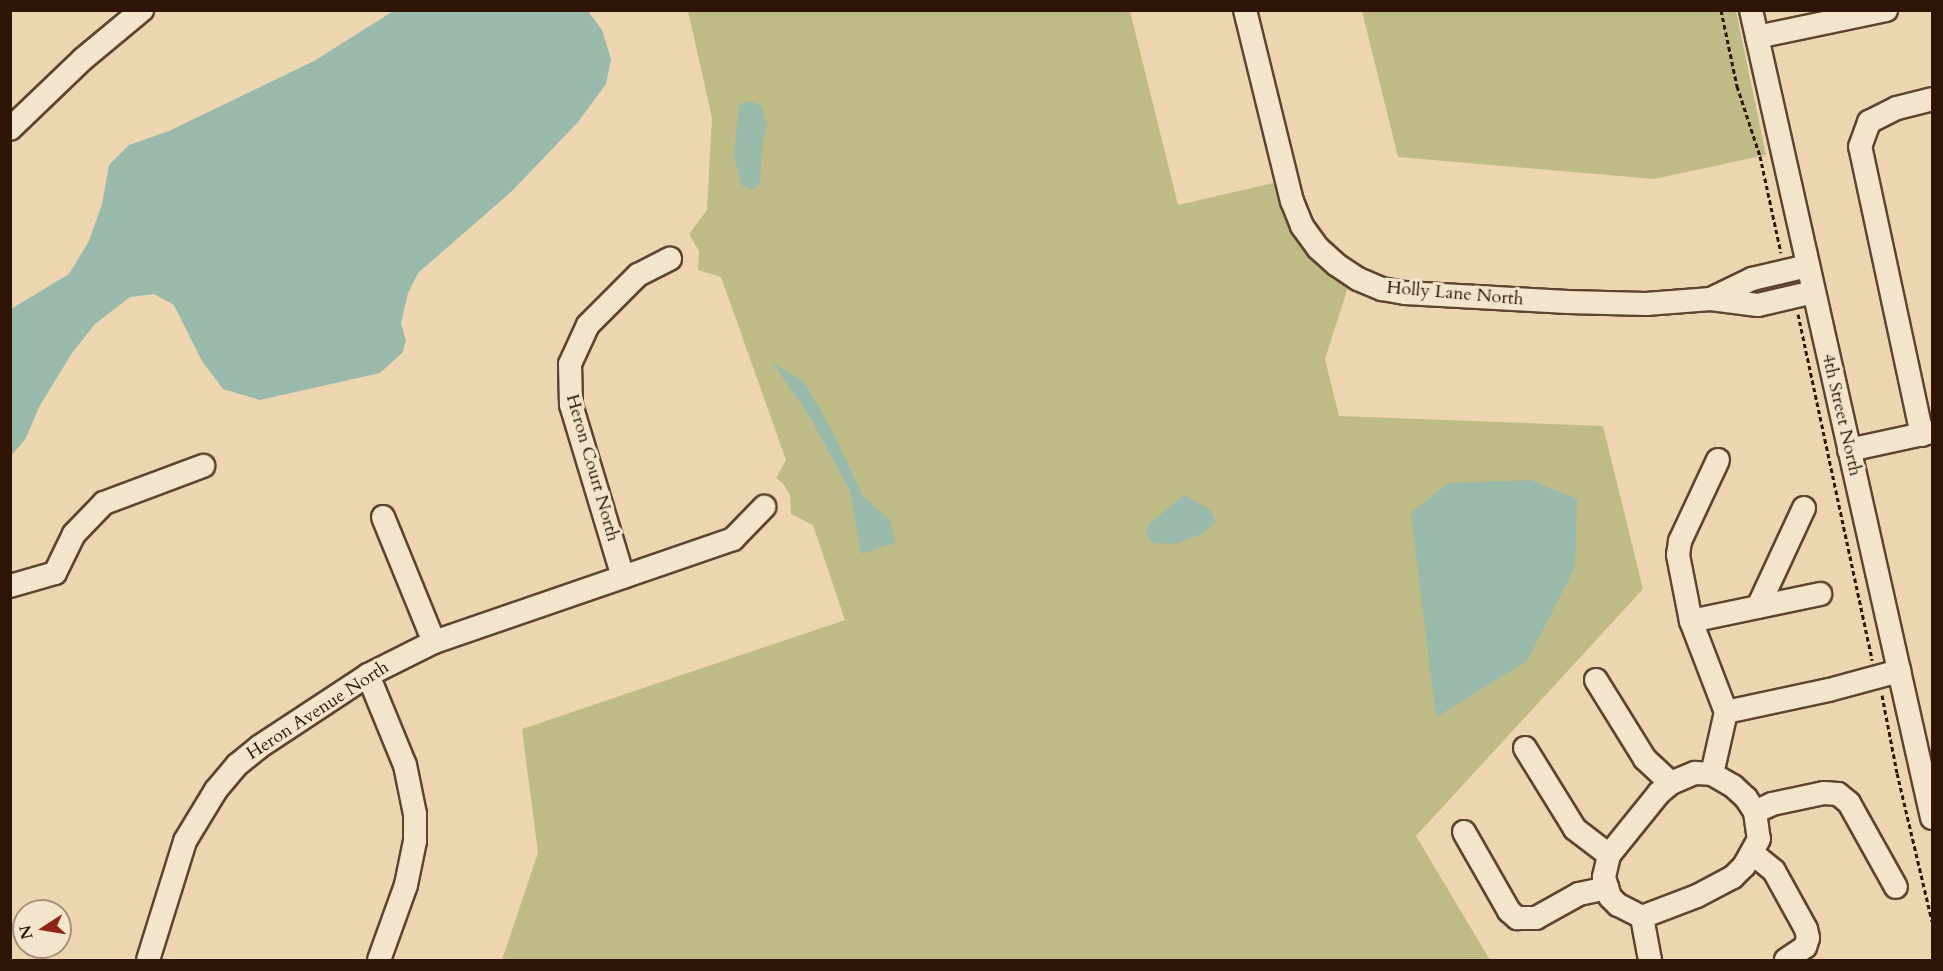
<!DOCTYPE html>
<style>
body{margin:0}
#map{position:relative;width:1943px;height:971px;overflow:hidden;background:#edd5b0;font-family:Cardo,serif}
div>[style]{position:absolute}
.green>*{inset:0;background:#bfbb86}
.water>*{inset:0;background:#99b9ab}
.path>*{height:3px;margin-top:-1.5px;transform-origin:0;background:repeating-linear-gradient(90deg,#2f1405 0 4.5px,transparent 0 7.5px)}
.roads{filter:drop-shadow(2px 0 #5e4430) drop-shadow(-2px 0 #5e4430) drop-shadow(0 2px #5e4430) drop-shadow(0 -2px #5e4430)}
.minor>*{height:22px;margin:-11px;padding:0 11px;transform-origin:11px;border-radius:11px;background:#f3e4cc}
span{translate:-50% -50%;white-space:nowrap;text-align:center;line-height:1.15;-webkit-text-stroke:6px #f3e4cc;paint-order:stroke}
.street-label{font-size:18px;color:#2f1405}
.frame{position:absolute;inset:0;border:12px solid #2f1405;pointer-events:none}
.north{position:absolute;left:12px;top:899px;width:60px;height:60px;box-sizing:border-box;background:#f3e4cc;border:2px solid #a5917c;border-radius:50%;rotate:258deg;font-size:16px;font-weight:700;line-height:24px;text-align:center;color:#2f1405}
.north::after{content:'';display:block;margin:auto;width:21px;height:27px;background:#8f2418;clip-path:polygon(50% 0,100% 100%,50% 72%,0 100%)}
</style>
<div id="map">
<div class="green">
<div style="clip-path:polygon(688px 11px,1130px 11px,1178px 205px,1277px 182px,1349px 284px,1325px 359px,1339px 416px,1603px 426px,1643px 589px,1416px 836px,1490px 960px,502px 960px,538px 853px,522px 729px,845px 620px,813px 525px,791px 514px,790px 495px,783px 483px,776px 478px,786px 460px,721px 277px,698px 270px,699px 251px,689px 234px,707px 210px,712px 118px)"></div>
<div style="clip-path:polygon(1362px 11px,1736px 11px,1766px 155px,1654px 179px,1398px 157px)"></div>
</div>
<div class="water">
<div style="clip-path:polygon(395px 10px,588px 11px,602px 30px,611px 59px,606px 84px,578px 122px,512px 191px,418px 273px,408px 293px,401px 323px,406px 341px,402px 353px,380px 373px,260px 400px,223px 389px,202px 361px,174px 305px,154px 294px,130px 297px,95px 324px,72px 353px,39px 407px,26px 438px,11px 456px,11px 309px,69px 274px,89px 241px,102px 204px,109px 165px,129px 145px,169px 131px,314px 61px)"></div>
<div style="clip-path:polygon(749px 101px,761px 105px,767px 124px,762px 144px,760px 183px,753px 190px,742px 186px,734px 155px,739px 105px)"></div>
<div style="clip-path:polygon(772px 362px,805px 383px,831px 428px,863px 496px,889px 519px,896px 542px,861px 554px,850px 491px,812px 421px)"></div>
<div style="clip-path:polygon(1531px 480px,1577px 499px,1575px 567px,1527px 661px,1436px 717px,1411px 513px,1448px 483px)"></div>
<div style="clip-path:polygon(1184px 495px,1211px 510px,1216px 522px,1202px 534px,1175px 544px,1152px 543px,1146px 532px,1150px 523px)"></div>
</div>
<div class="path">
<div style="left:1721px;top:10px;width:78px;rotate:78.1deg"></div>
<div style="left:1737px;top:86px;width:74px;rotate:71.8deg"></div>
<div style="left:1760px;top:156px;width:99px;rotate:77.8deg"></div>
<div style="left:1798px;top:314px;width:354px;rotate:77.9deg"></div>
<div style="left:1882px;top:695px;width:79px;rotate:79.1deg"></div>
<div style="left:1897px;top:773px;width:152px;rotate:76.7deg"></div>
</div>
<div class="roads">
<div class="minor">
<div style="left:1245px;top:10px;width:197px;rotate:76.2deg"></div>
<div style="left:1292px;top:201px;width:27px;rotate:68deg"></div>
<div style="left:1302px;top:226px;width:27px;rotate:54deg"></div>
<div style="left:1318px;top:248px;width:25px;rotate:42deg"></div>
<div style="left:1337px;top:265px;width:25px;rotate:34deg"></div>
<div style="left:1358px;top:279px;width:26px;rotate:23deg"></div>
<div style="left:1382px;top:289px;width:23px;rotate:10deg"></div>
<div style="left:1405px;top:293px;width:163px;rotate:3.2deg"></div>
<div style="left:1568px;top:302px;width:78px;rotate:1.5deg"></div>
<div style="left:1646px;top:304px;width:65px;rotate:-4.4deg"></div>
<div style="left:1711px;top:299px;width:47px;rotate:7.3deg"></div>
<div style="left:1758px;top:305px;width:57px;rotate:-13.1deg"></div>
<div style="left:1751px;top:10px;width:828px;rotate:77.37deg"></div>
<div style="left:1757px;top:37px;width:132px;rotate:-11.8deg"></div>
<div style="left:10px;top:129px;width:101px;rotate:-43.8deg"></div>
<div style="left:83px;top:59px;width:77px;rotate:-39.7deg"></div>
<div style="left:1711px;top:299px;width:46px;rotate:-26deg"></div>
<div style="left:1752px;top:279px;width:57px;rotate:-13.1deg"></div>
<div style="left:1922px;top:435px;width:295px;rotate:-102.1deg"></div>
<div style="left:1860px;top:147px;width:27px;rotate:-70deg"></div>
<div style="left:1869px;top:122px;width:31px;rotate:-27deg"></div>
<div style="left:1897px;top:108px;width:36px;rotate:-14deg"></div>
<div style="left:1849px;top:450px;width:85px;rotate:-12.2deg"></div>
<div style="left:1718px;top:460px;width:89px;rotate:115.1deg"></div>
<div style="left:1680px;top:541px;width:14px;rotate:98deg"></div>
<div style="left:1678px;top:555px;width:67px;rotate:78.9deg"></div>
<div style="left:1691px;top:621px;width:97px;rotate:69deg"></div>
<div style="left:383px;top:517px;width:135px;rotate:67.8deg"></div>
<div style="left:623px;top:577px;width:180px;rotate:-106.8deg"></div>
<div style="left:571px;top:405px;width:41px;rotate:-91.4deg"></div>
<div style="left:570px;top:364px;width:43px;rotate:-65.2deg"></div>
<div style="left:588px;top:325px;width:71px;rotate:-45deg"></div>
<div style="left:638px;top:275px;width:36px;rotate:-27deg"></div>
<div style="left:10px;top:586px;width:47px;rotate:-16.1deg"></div>
<div style="left:55px;top:573px;width:43px;rotate:-64deg"></div>
<div style="left:74px;top:534px;width:43px;rotate:-45.9deg"></div>
<div style="left:104px;top:503px;width:106px;rotate:-20.5deg"></div>
<div style="left:1758px;top:607px;width:109px;rotate:-65.1deg"></div>
<div style="left:1691px;top:621px;width:132px;rotate:-11.8deg"></div>
<div style="left:368px;top:675px;width:97px;rotate:67.7deg"></div>
<div style="left:405px;top:765px;width:50px;rotate:78.5deg"></div>
<div style="left:415px;top:814px;width:27px;rotate:90deg"></div>
<div style="left:415px;top:841px;width:45px;rotate:101.6deg"></div>
<div style="left:406px;top:885px;width:80px;rotate:109.8deg"></div>
<div style="left:1596px;top:680px;width:93px;rotate:58.2deg"></div>
<div style="left:1645px;top:759px;width:35px;rotate:43deg"></div>
<div style="left:1525px;top:748px;width:95px;rotate:58.3deg"></div>
<div style="left:1575px;top:829px;width:43px;rotate:37.4deg"></div>
<div style="left:1695px;top:773px;width:17px;rotate:3deg"></div>
<div style="left:1712px;top:774px;width:24px;rotate:30deg"></div>
<div style="left:1733px;top:786px;width:18px;rotate:43deg"></div>
<div style="left:1746px;top:798px;width:17px;rotate:57deg"></div>
<div style="left:1755px;top:812px;width:27px;rotate:82deg"></div>
<div style="left:1759px;top:839px;width:31px;rotate:119deg"></div>
<div style="left:1744px;top:866px;width:16px;rotate:135deg"></div>
<div style="left:1733px;top:877px;width:41px;rotate:152.2deg"></div>
<div style="left:1697px;top:896px;width:59px;rotate:159.1deg"></div>
<div style="left:1642px;top:917px;width:27px;rotate:-153deg"></div>
<div style="left:1618px;top:905px;width:11px;rotate:-135deg"></div>
<div style="left:1610px;top:897px;width:21px;rotate:-107deg"></div>
<div style="left:1604px;top:877px;width:23px;rotate:-77deg"></div>
<div style="left:1609px;top:855px;width:80px;rotate:-51.1deg"></div>
<div style="left:1659px;top:793px;width:16px;rotate:-40deg"></div>
<div style="left:1671px;top:783px;width:26px;rotate:-23deg"></div>
<div style="left:1712px;top:774px;width:64px;rotate:-77.3deg"></div>
<div style="left:1726px;top:712px;width:105px;rotate:-12.1deg"></div>
<div style="left:1829px;top:690px;width:73px;rotate:-15.2deg"></div>
<div style="left:1755px;top:812px;width:19px;rotate:-25deg"></div>
<div style="left:1772px;top:804px;width:53px;rotate:-11.9deg"></div>
<div style="left:1824px;top:793px;width:14px;rotate:4deg"></div>
<div style="left:1838px;top:794px;width:14px;rotate:39deg"></div>
<div style="left:1849px;top:803px;width:96px;rotate:60.8deg"></div>
<div style="left:1464px;top:832px;width:91px;rotate:60.3deg"></div>
<div style="left:1509px;top:911px;width:11px;rotate:41deg"></div>
<div style="left:1517px;top:918px;width:19px"></div>
<div style="left:1536px;top:918px;width:49px;rotate:-29.2deg"></div>
<div style="left:1579px;top:894px;width:29px;rotate:-12deg"></div>
<div style="left:1752px;top:853px;width:28px;rotate:39deg"></div>
<div style="left:1774px;top:871px;width:66px;rotate:61.1deg"></div>
<div style="left:1806px;top:929px;width:9px;rotate:77deg"></div>
<div style="left:1808px;top:938px;width:9px;rotate:108deg"></div>
<div style="left:1805px;top:947px;width:23px;rotate:146deg"></div>
<div style="left:1642px;top:917px;width:44px;rotate:79.5deg"></div>
<div style="left:148px;top:960px;width:125px;rotate:-72.7deg"></div>
<div style="left:185px;top:841px;width:60px;rotate:-58.7deg"></div>
<div style="left:216px;top:790px;width:33px;rotate:-50deg"></div>
<div style="left:237px;top:765px;width:28px;rotate:-39deg"></div>
<div style="left:259px;top:747px;width:131px;rotate:-33.4deg"></div>
<div style="left:368px;top:675px;width:74px;rotate:-26.6deg"></div>
<div style="left:434px;top:642px;width:316px;rotate:-19deg"></div>
<div style="left:733px;top:539px;width:45px;rotate:-45.9deg"></div>
</div>
</div>
<div class="street-label">
<span style="left:1455px;top:294px;rotate:5deg">Holly Lane North</span>
<span style="left:1841px;top:415px;rotate:77deg">4th Street North</span>
<span style="left:592px;top:468px;rotate:74deg">Heron Court North</span>
<span style="left:318px;top:711px;rotate:-33deg">Heron Avenue North</span>
</div>
<div class="frame"></div>
<div class="north">N</div>
</div>
